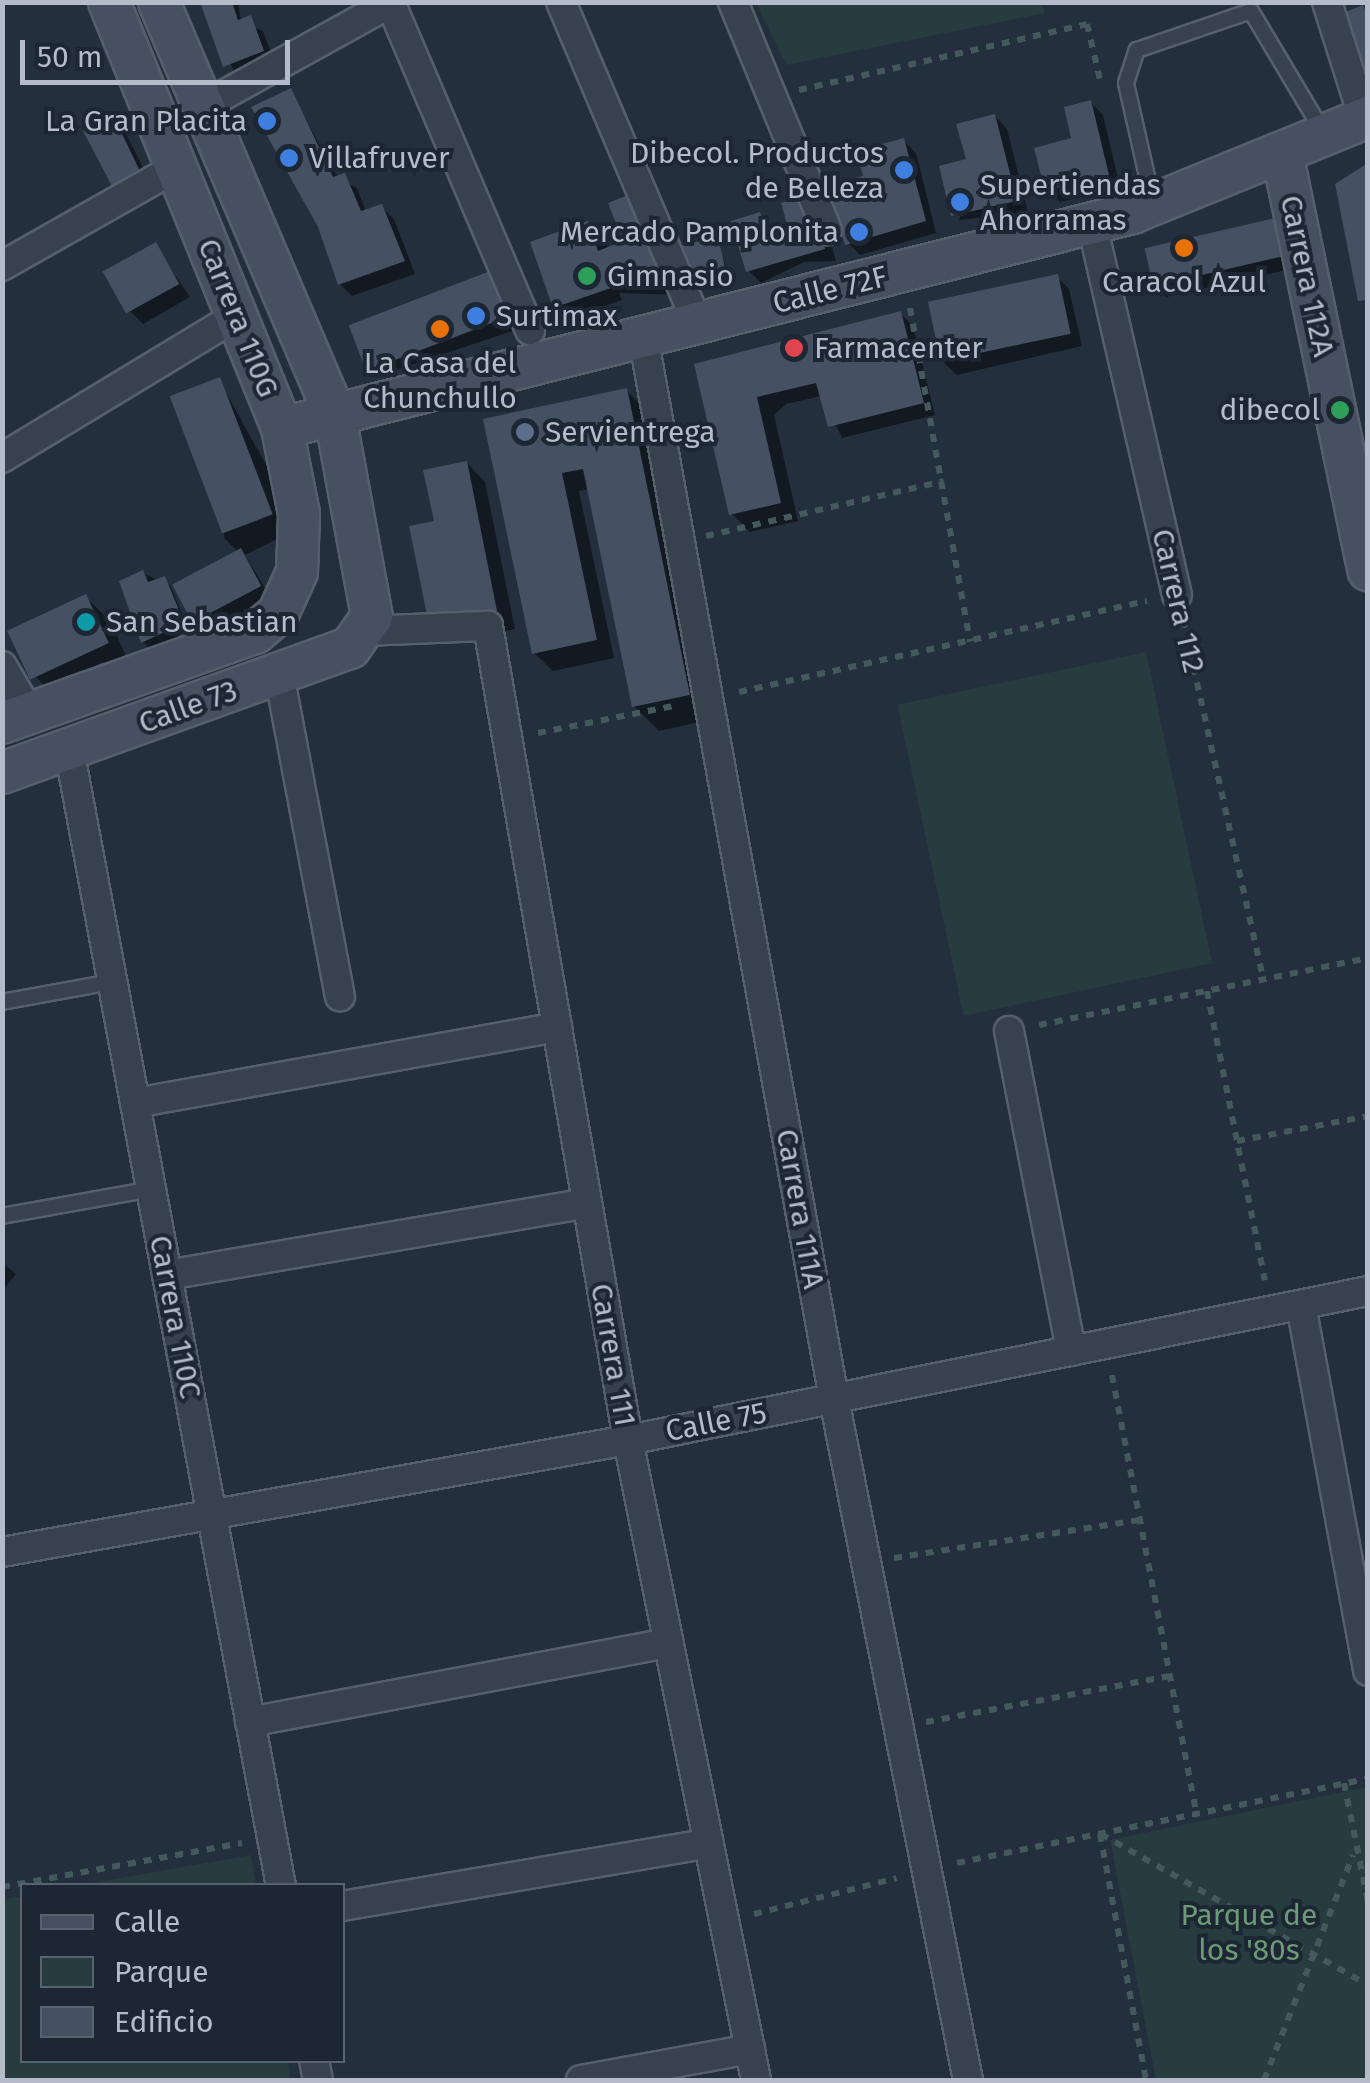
<!DOCTYPE html>
<style>
body{margin:0}
#map{position:relative;width:1370px;height:2083px;overflow:hidden;background:#242f3e;font-family:"Fira Sans",sans-serif}
div>[style]{position:absolute}
.green>*{inset:0;background:#263c3f;transform-origin:0 0}
.shadow>*{inset:0;background:#0007}
.building>*{inset:0;background:#455162;transform-origin:0 0}
.path>*{height:6px;margin-top:-3px;transform-origin:0;background:repeating-linear-gradient(90deg,#44595c 0 8px,transparent 0 16px)}
.roads{filter:drop-shadow(2px 0 #565f6c) drop-shadow(-2px 0 #565f6c) drop-shadow(0 2px #565f6c) drop-shadow(0 -2px #565f6c)}
.lane>*{height:14px;margin:-7px;padding:0 7px;transform-origin:7px;border-radius:7px;background:#38414e}
.street>*{height:28px;margin:-14px;padding:0 14px;transform-origin:14px;border-radius:14px;background:#38414e}
.secondary>*{height:40px;margin:-20px;padding:0 20px;transform-origin:20px;border-radius:20px;background:#465061}
.dots>*{width:28px;height:28px;translate:-50% -50%;box-sizing:border-box;border:5px solid #1d2633;border-radius:50%}
span{translate:-50% -50%;white-space:nowrap;text-align:center;line-height:1.15;-webkit-text-stroke:8px #1d2633;paint-order:stroke}
.poi-label{font-size:30px;color:#b4bcc9}
.right{translate:-100% -50%;text-align:right}
.left{translate:0 -50%;text-align:left}
.street-label{font-size:30px;color:#b4bcc9}
.park-label{font-size:30px;color:#6b9a76}
.frame{position:absolute;inset:0;border:5px solid #b4bcc9;pointer-events:none}
.legend{position:absolute;left:20px;top:1883px;width:325px;height:180px;box-sizing:border-box;background:#1d2633;border:2px solid #59626f;margin:0;padding:12px 18px;list-style:none;font-size:30px;color:#b4bcc9}
.legend li{display:flex;align-items:center;gap:20px;height:50px}
.legend b{width:50px;border:2px solid #59626f}
.scale{position:absolute;left:20px;top:40px;width:270px;height:45px;box-sizing:border-box;border:5px solid #b4bcc9;border-top:0;padding-left:12px;font-size:30px;line-height:35px;white-space:nowrap;color:#b4bcc9;-webkit-text-stroke:8px #1d2633;paint-order:stroke}
</style>
<div id="map">
<div class="green">
<div style="clip-path:polygon(1042px 2px,1045px 13px,786px 65px,756px 3px)"></div>
<div style="left:1146px;top:652px;width:318px;height:254px;rotate:78deg"></div>
<div style="clip-path:polygon(1367px 1787px,1367px 2080px,1156px 2080px,1110px 1840px)"></div>
<div style="clip-path:polygon(251px 1855px,256px 1885px,81px 1885px)"></div>
<div style="clip-path:polygon(22px 1896px,22px 2060px,288px 2061px,290px 2080px,3px 2080px,3px 1900px)"></div>
</div>
<div class="shadow">
<div style="clip-path:polygon(203px 2px,238px 2px,241px 22px,263px 31px,275px 63px,237px 78px)"></div>
<div style="clip-path:polygon(290px 91px,338px 178px,357px 188px,366px 212px,382px 207px,394px 219px,415px 274px,352px 296px,340px 284px)"></div>
<div style="clip-path:polygon(1090px 102px,1103px 115px,1120px 187px,1060px 202px,1048px 190px)"></div>
<div style="clip-path:polygon(111px 116px,123px 128px,150px 182px,115px 187px)"></div>
<div style="clip-path:polygon(995px 116px,1007px 129px,1028px 213px,959px 220px)"></div>
<div style="clip-path:polygon(904px 141px,916px 153px,936px 233px,860px 255px,848px 243px,866px 177px)"></div>
<div style="clip-path:polygon(821px 209px,836px 261px,804px 262px,761px 283px,749px 271px,759px 215px,775px 238px)"></div>
<div style="clip-path:polygon(1280px 220px,1300px 267px,1166px 297px,1154px 284px)"></div>
<div style="clip-path:polygon(588px 224px,645px 289px,677px 285px,681px 295px,619px 293px,622px 300px,567px 319px,555px 307px)"></div>
<div style="clip-path:polygon(717px 240px,730px 278px,697px 285px,692px 280px)"></div>
<div style="clip-path:polygon(155px 246px,190px 297px,143px 324px,131px 312px)"></div>
<div style="clip-path:polygon(497px 271px,527px 326px,375px 377px,363px 365px)"></div>
<div style="clip-path:polygon(1057px 277px,1069px 289px,1082px 346px,957px 375px,944px 363px)"></div>
<div style="clip-path:polygon(901px 314px,913px 326px,935px 415px,842px 438px,822px 396px,786px 404px,774px 415px,798px 521px,750px 532px,731px 513px,697px 366px)"></div>
<div style="clip-path:polygon(219px 380px,270px 472px,289px 533px,245px 555px,271px 598px,204px 634px,192px 622px,238px 552px,224px 538px)"></div>
<div style="clip-path:polygon(627px 391px,651px 415px,713px 719px,659px 731px,634px 706px,590px 489px,579px 491px,614px 658px,553px 671px,534px 653px,486px 421px)"></div>
<div style="clip-path:polygon(467px 463px,485px 482px,515px 629px,450px 642px,431px 624px,436px 522px)"></div>
<div style="clip-path:polygon(142px 573px,170px 585px,188px 629px,178px 635px,185px 652px,162px 661px,143px 642px,122px 582px)"></div>
<div style="clip-path:polygon(86px 597px,110px 621px,131px 667px,113px 674px,101px 662px,55px 696px,36px 677px,39px 618px)"></div>
<div style="clip-path:polygon(2px 1263px,16px 1274px,2px 1291px)"></div>
</div>
<div class="building">
<div style="clip-path:polygon(200px 2px,232px 2px,238px 20px,251px 15px,264px 51px,223px 67px)"></div>
<div style="clip-path:polygon(1363px 5px,1368px 17px,1367px 85px,1341px 14px)"></div>
<div style="clip-path:polygon(291px 88px,333px 177px,345px 173px,361px 211px,382px 204px,405px 261px,338px 285px,318px 227px,251px 107px)"></div>
<div style="clip-path:polygon(1091px 100px,1109px 175px,1045px 191px,1034px 148px,1071px 138px,1064px 107px)"></div>
<div style="clip-path:polygon(112px 113px,139px 169px,113px 188px,83px 131px)"></div>
<div style="clip-path:polygon(995px 114px,1017px 201px,951px 216px,939px 166px,966px 159px,956px 124px)"></div>
<div style="clip-path:polygon(904px 138px,926px 221px,845px 245px,829px 185px,863px 176px,856px 151px)"></div>
<div style="clip-path:polygon(1368px 163px,1368px 300px,1358px 301px,1335px 184px)"></div>
<div style="clip-path:polygon(636px 192px,670px 283px,611px 288px,553px 308px,530px 242px,588px 221px,598px 251px,623px 241px,608px 203px)"></div>
<div style="clip-path:polygon(809px 194px,825px 249px,746px 272px,731px 221px,760px 212px,768px 238px,789px 231px,781px 203px)"></div>
<div style="left:1280px;top:217px;width:39px;height:139px;rotate:77deg"></div>
<div style="left:718px;top:237px;width:37px;height:37px;rotate:77deg"></div>
<div style="left:156px;top:242px;width:48px;height:61px;rotate:61deg"></div>
<div style="left:498px;top:268px;width:49px;height:160px;rotate:69deg"></div>
<div style="left:1058px;top:274px;width:61px;height:133px;rotate:78deg"></div>
<div style="clip-path:polygon(901px 311px,924px 403px,828px 427px,816px 383px,757px 397px,781px 503px,729px 515px,694px 364px)"></div>
<div style="left:220px;top:377px;width:147px;height:54px;rotate:69deg"></div>
<div style="clip-path:polygon(627px 388px,690px 695px,632px 707px,583px 469px,562px 473px,597px 640px,532px 654px,483px 419px)"></div>
<div style="clip-path:polygon(467px 461px,497px 611px,429px 625px,409px 526px,434px 521px,423px 470px)"></div>
<div style="left:241px;top:548px;width:43px;height:78px;rotate:62deg"></div>
<div style="clip-path:polygon(143px 570px,148px 582px,165px 576px,184px 623px,141px 643px,119px 581px)"></div>
<div style="left:86px;top:594px;width:54px;height:87px;rotate:65deg"></div>
</div>
<div class="path">
<div style="left:799px;top:90px;width:295px;rotate:-12.9deg"></div>
<div style="left:1087px;top:24px;width:57px;rotate:76.9deg"></div>
<div style="left:910px;top:308px;width:339px;rotate:79.8deg"></div>
<div style="left:706px;top:536px;width:244px;rotate:-13deg"></div>
<div style="left:1183px;top:620px;width:368px;rotate:77.4deg"></div>
<div style="left:739px;top:692px;width:418px;rotate:-12.6deg"></div>
<div style="left:538px;top:733px;width:143px;rotate:-11.3deg"></div>
<div style="left:1207px;top:991px;width:295px;rotate:78.7deg"></div>
<div style="left:1039px;top:1025px;width:336px;rotate:-11.5deg"></div>
<div style="left:1237px;top:1141px;width:133px;rotate:-10.8deg"></div>
<div style="left:1112px;top:1375px;width:446px;rotate:79.1deg"></div>
<div style="left:894px;top:1558px;width:249px;rotate:-8.8deg"></div>
<div style="left:926px;top:1722px;width:248px;rotate:-10.7deg"></div>
<div style="left:1344px;top:1783px;width:121px;rotate:78.6deg"></div>
<div style="left:1100px;top:1834px;width:250px;rotate:79.4deg"></div>
<div style="left:1101px;top:1834px;width:307px;rotate:29.5deg"></div>
<div style="left:957px;top:1863px;width:419px;rotate:-11.6deg"></div>
<div style="left:2px;top:1887px;width:244px;rotate:-10.4deg"></div>
<div style="left:754px;top:1914px;width:147px;rotate:-14.1deg"></div>
<div style="left:1264px;top:2080px;width:242px;rotate:-68.4deg"></div>
</div>
<div class="roads">
<div class="lane">
<div style="left:1153px;top:203px;width:123px;rotate:-102.7deg"></div>
<div style="left:1126px;top:83px;width:35px;rotate:-72deg"></div>
<div style="left:1137px;top:50px;width:120px;rotate:-18.9deg"></div>
<div style="left:1251px;top:11px;width:141px;rotate:59.2deg"></div>
<div style="left:2px;top:1002px;width:112px;rotate:-10.3deg"></div>
<div style="left:2px;top:1216px;width:152px;rotate:-10.2deg"></div>
</div>
<div class="street">
<div style="left:390px;top:2px;width:357px;rotate:66.9deg"></div>
<div style="left:561px;top:2px;width:349px;rotate:67deg"></div>
<div style="left:733px;top:2px;width:247px;rotate:67.6deg"></div>
<div style="left:1327px;top:2px;width:123px;rotate:72.5deg"></div>
<div style="left:202px;top:107px;width:217px;rotate:-28.9deg"></div>
<div style="left:1092px;top:224px;width:380px;rotate:77.1deg"></div>
<div style="left:2px;top:266px;width:201px;rotate:-29.5deg"></div>
<div style="left:643px;top:336px;width:1080px;rotate:79.81deg"></div>
<div style="left:834px;top:1399px;width:694px;rotate:78.87deg"></div>
<div style="left:2px;top:458px;width:276px;rotate:-31.2deg"></div>
<div style="left:367px;top:631px;width:121px;rotate:-2.4deg"></div>
<div style="left:488px;top:626px;width:826px;rotate:80.24deg"></div>
<div style="left:628px;top:1440px;width:653px;rotate:78.69deg"></div>
<div style="left:2px;top:666px;width:56px;rotate:59.7deg"></div>
<div style="left:279px;top:674px;width:328px;rotate:79.3deg"></div>
<div style="left:69px;top:749px;width:1157px;rotate:79.44deg"></div>
<div style="left:1009px;top:1031px;width:326px;rotate:79deg"></div>
<div style="left:135px;top:1103px;width:429px;rotate:-10.2deg"></div>
<div style="left:167px;top:1275px;width:426px;rotate:-9.7deg"></div>
<div style="left:1301px;top:1305px;width:372px;rotate:79.6deg"></div>
<div style="left:2px;top:1552px;width:636px;rotate:-10.14deg"></div>
<div style="left:628px;top:1440px;width:755px;rotate:-11.38deg"></div>
<div style="left:250px;top:1722px;width:426px;rotate:-10.7deg"></div>
<div style="left:342px;top:1906px;width:372px;rotate:-9.7deg"></div>
<div style="left:314px;top:2060px;width:20px;rotate:79deg"></div>
<div style="left:581px;top:2080px;width:172px;rotate:-10.4deg"></div>
</div>
<div class="secondary">
<div style="left:1283px;top:158px;width:421px;rotate:78.3deg"></div>
<div style="left:282px;top:428px;width:877px;rotate:-14.19deg"></div>
<div style="left:1132px;top:213px;width:255px;rotate:-22.1deg"></div>
<div style="left:2px;top:723px;width:269px;rotate:-19.6deg"></div>
<div style="left:255px;top:633px;width:30px;rotate:-40deg"></div>
<div style="left:278px;top:614px;width:46px;rotate:-65.7deg"></div>
<div style="left:297px;top:572px;width:58px;rotate:-88deg"></div>
<div style="left:299px;top:514px;width:88px;rotate:-101.2deg"></div>
<div style="left:282px;top:428px;width:460px;rotate:-112.1deg"></div>
<div style="left:2px;top:773px;width:370px;rotate:-19.8deg"></div>
<div style="left:350px;top:648px;width:38px;rotate:-55deg"></div>
<div style="left:372px;top:617px;width:205px;rotate:-100.4deg"></div>
<div style="left:335px;top:415px;width:449px;rotate:-113.1deg"></div>
</div>
</div>
<div class="dots">
<div style="left:267px;top:121px;background:#3f7fe0"></div>
<div style="left:289px;top:158px;background:#3f7fe0"></div>
<div style="left:904px;top:170px;background:#3f7fe0"></div>
<div style="left:960px;top:202px;background:#3f7fe0"></div>
<div style="left:859px;top:232px;background:#3f7fe0"></div>
<div style="left:1184px;top:248px;background:#e8710a"></div>
<div style="left:587px;top:276px;background:#2e9e5b"></div>
<div style="left:476px;top:316px;background:#3f7fe0"></div>
<div style="left:440px;top:329px;background:#e8710a"></div>
<div style="left:794px;top:348px;background:#e0444e"></div>
<div style="left:1340px;top:410px;background:#2e9e5b"></div>
<div style="left:525px;top:432px;background:#5c6f8a"></div>
<div style="left:86px;top:622px;background:#0f9aa8"></div>
</div>
<div class="poi-label">
<span class="right" style="left:247px;top:121px">La Gran Placita</span>
<span class="right" style="left:884px;top:170px">Dibecol. Productos<br>de Belleza</span>
<span class="left" style="left:309px;top:158px">Villafruver</span>
<span class="left" style="left:980px;top:202px">Supertiendas<br>Ahorramas</span>
<span class="right" style="left:839px;top:232px">Mercado Pamplonita</span>
<span class="left" style="left:607px;top:276px">Gimnasio</span>
<span style="left:1184px;top:282px">Caracol Azul</span>
<span class="left" style="left:496px;top:316px">Surtimax</span>
<span class="left" style="left:814px;top:348px">Farmacenter</span>
<span style="left:440px;top:380px">La Casa del<br>Chunchullo</span>
<span class="right" style="left:1320px;top:410px">dibecol</span>
<span class="left" style="left:545px;top:432px">Servientrega</span>
<span class="left" style="left:106px;top:622px">San Sebastian</span>
</div>
<div class="street-label">
<span style="left:1307px;top:276px;rotate:78deg">Carrera 112A</span>
<span style="left:830px;top:290px;rotate:-14deg">Calle 72F</span>
<span style="left:238px;top:318px;rotate:68deg">Carrera 110G</span>
<span style="left:1178px;top:601px;rotate:77deg">Carrera 112</span>
<span style="left:188px;top:707px;rotate:-20deg">Calle 73</span>
<span style="left:800px;top:1209px;rotate:80deg">Carrera 111A</span>
<span style="left:175px;top:1317px;rotate:79deg">Carrera 110C</span>
<span style="left:613px;top:1355px;rotate:80deg">Carrera 111</span>
<span style="left:716px;top:1422px;rotate:-11deg">Calle 75</span>
</div>
<div class="park-label">
<span style="left:1249px;top:1932px">Parque de<br>los '80s</span>
</div>
<div class="frame"></div>
<ul class="legend">
<li><b style="height:12px;background:#465061"></b>Calle</li>
<li><b style="height:28px;background:#263c3f"></b>Parque</li>
<li><b style="height:28px;background:#455162"></b>Edificio</li>
</ul>
<div class="scale">50 m</div>
</div>
